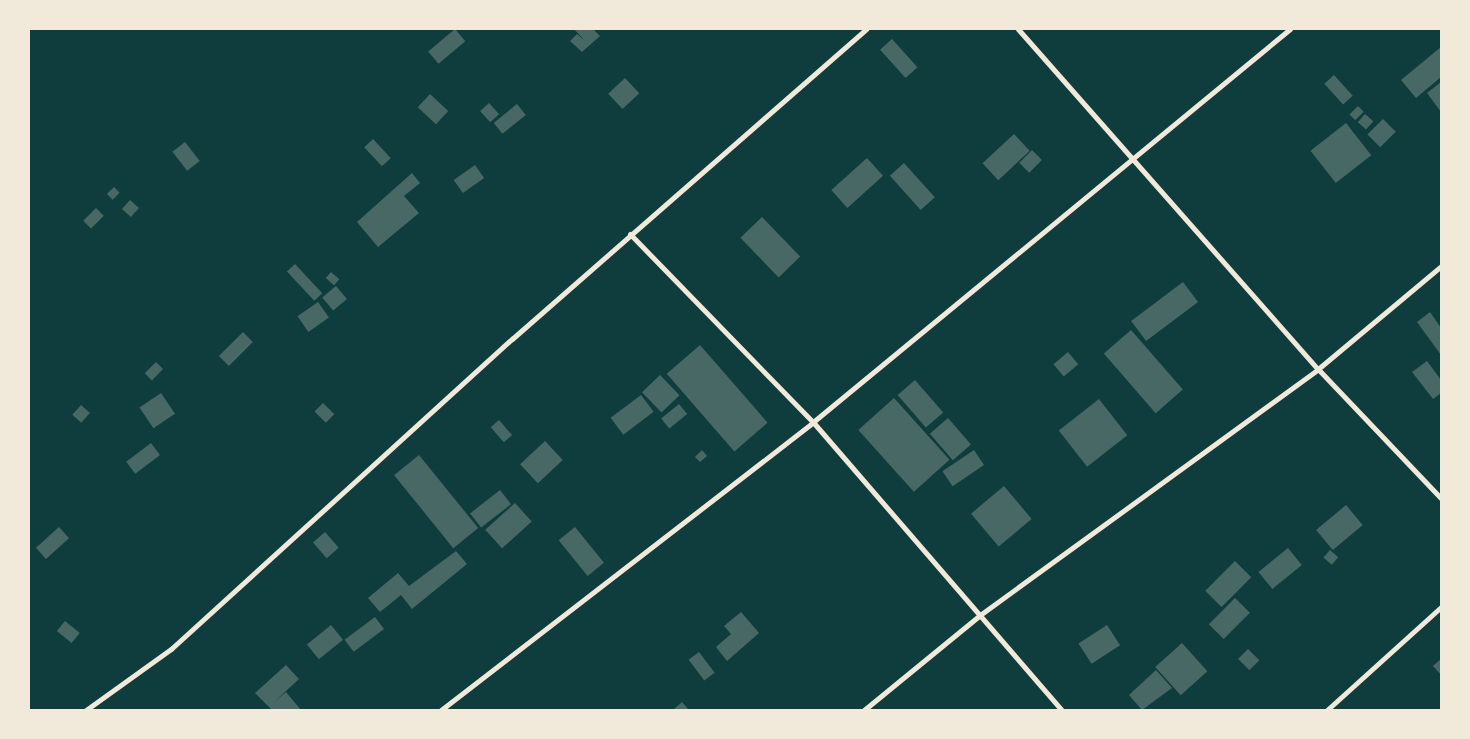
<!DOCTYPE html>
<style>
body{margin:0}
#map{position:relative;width:1470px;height:739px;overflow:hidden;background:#0f3d3e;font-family:"Asap Condensed",sans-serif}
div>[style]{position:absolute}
.building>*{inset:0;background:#486865;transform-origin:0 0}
.minor>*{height:5px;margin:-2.5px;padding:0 2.5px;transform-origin:2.5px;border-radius:2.5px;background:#f1e9da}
span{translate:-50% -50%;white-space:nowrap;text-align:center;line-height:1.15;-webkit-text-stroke:4px #f1e9da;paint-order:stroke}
.frame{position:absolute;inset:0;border:30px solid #f1e9da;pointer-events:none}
</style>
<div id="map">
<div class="building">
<div style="left:455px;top:29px;width:16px;height:35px;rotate:50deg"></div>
<div style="clip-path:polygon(574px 29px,593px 29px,600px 36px,582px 52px,570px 41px,577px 34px,585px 41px)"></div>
<div style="left:892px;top:39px;width:38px;height:16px;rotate:48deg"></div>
<div style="clip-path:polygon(1441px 47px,1441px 77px,1416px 98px,1401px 80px)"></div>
<div style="left:1334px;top:75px;width:28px;height:13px;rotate:48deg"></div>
<div style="left:625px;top:78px;width:21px;height:23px;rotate:47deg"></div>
<div style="clip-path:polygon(1441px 82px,1441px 112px,1427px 93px)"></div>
<div style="left:430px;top:94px;width:25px;height:18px;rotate:43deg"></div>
<div style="left:489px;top:103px;width:15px;height:12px;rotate:48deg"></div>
<div style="left:517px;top:104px;width:14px;height:30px;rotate:51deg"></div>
<div style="left:1358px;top:106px;width:8px;height:12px;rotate:45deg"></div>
<div style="left:1365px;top:114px;width:11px;height:11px;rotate:41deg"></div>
<div style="left:1383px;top:119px;width:18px;height:22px;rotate:45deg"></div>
<div style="left:1346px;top:123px;width:41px;height:45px;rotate:52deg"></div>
<div style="left:1014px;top:134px;width:23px;height:43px;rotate:47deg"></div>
<div style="left:373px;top:139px;width:26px;height:12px;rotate:47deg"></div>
<div style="left:185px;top:142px;width:24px;height:16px;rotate:52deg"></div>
<div style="left:1032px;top:150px;width:14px;height:18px;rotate:45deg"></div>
<div style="left:867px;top:158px;width:24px;height:48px;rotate:48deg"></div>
<div style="left:904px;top:163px;width:46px;height:19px;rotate:48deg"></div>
<div style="left:475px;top:165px;width:16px;height:26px;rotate:55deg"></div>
<div style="clip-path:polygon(412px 173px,420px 183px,404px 196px,419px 213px,378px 247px,357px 222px)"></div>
<div style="left:114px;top:187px;width:8px;height:10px;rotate:45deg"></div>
<div style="left:130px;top:200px;width:12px;height:12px;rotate:42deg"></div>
<div style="left:96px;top:208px;width:11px;height:18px;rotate:45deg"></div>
<div style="left:762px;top:217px;width:55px;height:30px;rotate:46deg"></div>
<div style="left:295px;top:264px;width:40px;height:11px;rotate:47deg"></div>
<div style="left:331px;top:272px;width:11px;height:8px;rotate:41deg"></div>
<div style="left:1183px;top:282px;width:25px;height:65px;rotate:53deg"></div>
<div style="left:336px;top:286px;width:17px;height:18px;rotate:50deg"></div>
<div style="left:318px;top:302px;width:19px;height:25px;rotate:55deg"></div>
<div style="clip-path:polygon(1430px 312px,1441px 328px,1441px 355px,1417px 322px)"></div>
<div style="left:1131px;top:330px;width:79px;height:36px;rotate:49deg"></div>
<div style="left:243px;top:332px;width:14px;height:34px;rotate:45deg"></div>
<div style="left:700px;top:345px;width:103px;height:44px;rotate:49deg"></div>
<div style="left:1068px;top:352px;width:16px;height:19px;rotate:50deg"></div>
<div style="clip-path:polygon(1427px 361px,1441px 380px,1441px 393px,1433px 399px,1412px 372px)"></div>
<div style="left:156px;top:362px;width:10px;height:16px;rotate:45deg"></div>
<div style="left:660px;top:375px;width:28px;height:25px;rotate:46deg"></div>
<div style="left:915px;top:380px;width:43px;height:23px;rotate:49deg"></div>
<div style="left:161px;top:393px;width:25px;height:26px;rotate:56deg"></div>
<div style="left:641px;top:395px;width:21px;height:38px;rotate:53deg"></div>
<div style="left:894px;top:398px;width:83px;height:48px;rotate:48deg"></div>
<div style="left:1099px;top:399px;width:46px;height:51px;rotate:52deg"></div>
<div style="left:323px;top:403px;width:16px;height:12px;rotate:45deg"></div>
<div style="left:679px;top:404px;width:13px;height:23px;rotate:51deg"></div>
<div style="left:81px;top:405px;width:12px;height:13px;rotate:42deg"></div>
<div style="left:948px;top:418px;width:35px;height:24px;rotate:49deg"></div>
<div style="left:499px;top:420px;width:20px;height:11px;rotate:49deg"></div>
<div style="left:545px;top:441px;width:26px;height:34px;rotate:47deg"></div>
<div style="left:151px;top:443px;width:15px;height:31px;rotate:53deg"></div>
<div style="clip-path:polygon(702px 450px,707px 456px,700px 462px,695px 457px)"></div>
<div style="left:974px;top:450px;width:18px;height:38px;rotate:56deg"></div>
<div style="left:419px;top:455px;width:94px;height:32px;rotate:51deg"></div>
<div style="left:1004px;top:486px;width:43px;height:43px;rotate:50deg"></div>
<div style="left:500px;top:490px;width:18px;height:38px;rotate:52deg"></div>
<div style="left:515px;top:503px;width:25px;height:40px;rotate:48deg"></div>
<div style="left:1346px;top:505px;width:26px;height:39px;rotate:50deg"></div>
<div style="left:59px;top:527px;width:15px;height:31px;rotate:48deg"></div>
<div style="left:575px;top:527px;width:46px;height:21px;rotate:51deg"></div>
<div style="left:325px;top:532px;width:21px;height:16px;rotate:49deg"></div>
<div style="left:1288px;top:548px;width:22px;height:38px;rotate:51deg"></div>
<div style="left:1330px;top:550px;width:11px;height:10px;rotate:41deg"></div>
<div style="clip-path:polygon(456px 551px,467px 564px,412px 609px,401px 595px,380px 612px,368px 598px,398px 573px,409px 586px)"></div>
<div style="left:1235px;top:561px;width:23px;height:42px;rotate:45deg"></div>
<div style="left:1235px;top:598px;width:21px;height:37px;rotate:45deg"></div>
<div style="clip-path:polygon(741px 612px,759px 633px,727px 661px,716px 647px,731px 634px,724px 626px)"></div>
<div style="left:375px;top:617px;width:15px;height:38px;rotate:53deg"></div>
<div style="left:65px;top:621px;width:19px;height:13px;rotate:39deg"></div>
<div style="left:331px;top:625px;width:19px;height:31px;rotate:51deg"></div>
<div style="left:1107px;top:625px;width:24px;height:34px;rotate:57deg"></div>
<div style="left:1182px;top:643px;width:38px;height:36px;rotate:48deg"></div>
<div style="left:1248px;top:649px;width:16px;height:14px;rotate:45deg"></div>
<div style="left:699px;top:652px;width:26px;height:13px;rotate:53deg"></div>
<div style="clip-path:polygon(1441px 659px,1441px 675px,1433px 666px)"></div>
<div style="clip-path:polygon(286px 665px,299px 679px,274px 702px,286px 692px,301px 710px,272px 710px,255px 693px)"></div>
<div style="clip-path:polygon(1156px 670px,1172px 688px,1142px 710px,1129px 695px)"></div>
<div style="clip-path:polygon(682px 702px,689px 710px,673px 710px)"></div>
</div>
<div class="minor">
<div style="left:1018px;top:29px;width:453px;rotate:48.6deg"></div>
<div style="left:1318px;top:369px;width:178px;rotate:46.4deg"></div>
<div style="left:630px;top:234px;width:262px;rotate:45.8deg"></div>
<div style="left:813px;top:422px;width:381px;rotate:49.2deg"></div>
<div style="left:86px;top:710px;width:105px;rotate:-35.7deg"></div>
<div style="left:171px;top:649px;width:461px;rotate:-42.3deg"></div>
<div style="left:512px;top:339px;width:471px;rotate:-41.2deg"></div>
<div style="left:441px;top:710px;width:470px;rotate:-37.7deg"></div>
<div style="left:813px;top:422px;width:618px;rotate:-39.49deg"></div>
<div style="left:864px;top:710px;width:150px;rotate:-39.3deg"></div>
<div style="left:980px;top:615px;width:418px;rotate:-36deg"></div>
<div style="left:1318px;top:369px;width:160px;rotate:-39.9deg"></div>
<div style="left:1327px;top:710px;width:154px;rotate:-42.1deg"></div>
</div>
<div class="frame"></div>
</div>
